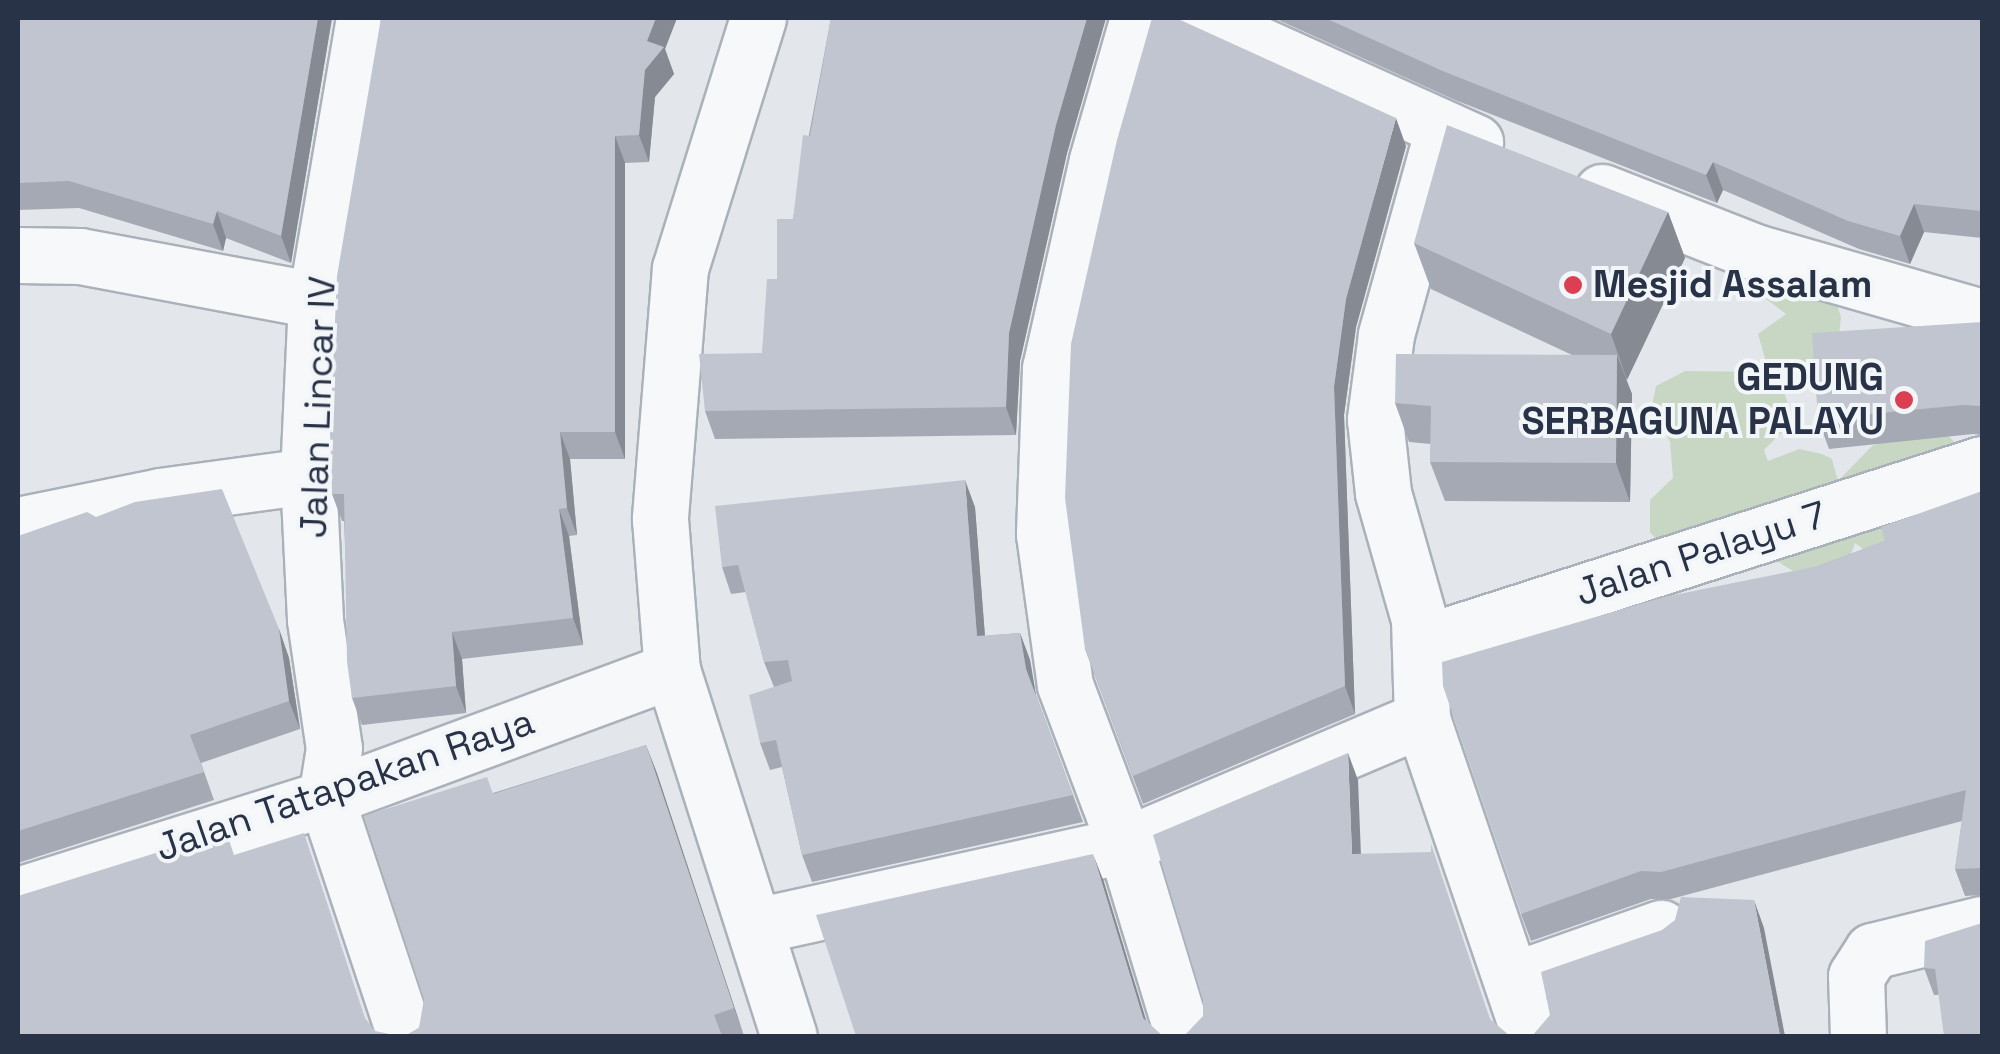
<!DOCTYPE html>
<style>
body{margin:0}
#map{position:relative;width:2000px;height:1054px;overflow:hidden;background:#e3e7ec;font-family:"Space Grotesk",sans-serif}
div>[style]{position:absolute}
.green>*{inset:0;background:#c8d7c3}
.roads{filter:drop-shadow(2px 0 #abb1ba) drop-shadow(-2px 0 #abb1ba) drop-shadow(0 2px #abb1ba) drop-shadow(0 -2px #abb1ba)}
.street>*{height:55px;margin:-27.5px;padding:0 27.5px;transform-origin:27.5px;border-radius:27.5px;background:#f6f8fa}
.wall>*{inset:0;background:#a5a9b3}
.shaded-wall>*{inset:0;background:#868a92}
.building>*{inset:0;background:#c0c5d0}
.dots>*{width:28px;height:28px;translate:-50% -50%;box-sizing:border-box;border:5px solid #f3f6f9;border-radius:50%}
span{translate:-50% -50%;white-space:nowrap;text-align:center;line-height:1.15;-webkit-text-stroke:8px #f3f6f9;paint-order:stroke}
.poi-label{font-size:38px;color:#293347;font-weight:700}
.left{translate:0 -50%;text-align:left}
.right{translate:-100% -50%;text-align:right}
.street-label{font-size:38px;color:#293347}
.frame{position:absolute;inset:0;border:20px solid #293347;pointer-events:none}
</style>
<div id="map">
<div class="green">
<div style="clip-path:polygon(1758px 276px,1837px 305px,1841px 317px,1838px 346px,1823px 362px,1779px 375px,1793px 421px,1764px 450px,1768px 461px,1799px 449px,1822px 454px,1832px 459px,1838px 481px,1872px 446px,1895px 438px,1949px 436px,1982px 475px,1874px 557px,1855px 543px,1848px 562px,1793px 571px,1767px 555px,1657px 540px,1650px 532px,1650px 500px,1673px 478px,1670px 442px,1652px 406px,1656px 386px,1685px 371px,1762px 372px,1766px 362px,1758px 334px,1786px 314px,1761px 295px)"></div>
</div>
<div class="roads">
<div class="street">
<div style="left:364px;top:18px;width:286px;rotate:99.7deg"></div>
<div style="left:316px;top:300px;width:176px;rotate:92.6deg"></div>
<div style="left:308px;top:476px;width:144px;rotate:87.2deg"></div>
<div style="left:315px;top:620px;width:129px;rotate:81.6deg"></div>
<div style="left:334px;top:748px;width:51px;rotate:99.1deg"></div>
<div style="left:326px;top:798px;width:251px;rotate:71.6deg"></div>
<div style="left:758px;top:18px;width:262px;rotate:107.3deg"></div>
<div style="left:680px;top:268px;width:252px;rotate:94.6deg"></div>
<div style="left:660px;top:519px;width:151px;rotate:85.5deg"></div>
<div style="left:672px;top:670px;width:384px;rotate:72.3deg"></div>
<div style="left:1138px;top:18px;width:148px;rotate:106.1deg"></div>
<div style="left:1097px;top:160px;width:213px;rotate:102.7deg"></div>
<div style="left:1050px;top:368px;width:166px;rotate:92.1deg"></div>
<div style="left:1044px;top:534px;width:152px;rotate:82.1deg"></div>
<div style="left:1065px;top:685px;width:171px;rotate:69.4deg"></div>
<div style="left:1125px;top:845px;width:200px;rotate:73.1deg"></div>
<div style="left:1200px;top:18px;width:302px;rotate:24.3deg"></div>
<div style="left:1443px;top:129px;width:214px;rotate:105.5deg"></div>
<div style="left:1386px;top:335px;width:85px;rotate:97.5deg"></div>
<div style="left:1375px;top:419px;width:74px;rotate:83.8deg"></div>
<div style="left:1383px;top:493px;width:131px;rotate:74.1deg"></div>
<div style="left:1419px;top:619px;width:100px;rotate:88.3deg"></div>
<div style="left:1422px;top:719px;width:335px;rotate:71.2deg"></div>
<div style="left:1602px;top:192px;width:164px;rotate:21.4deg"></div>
<div style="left:1755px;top:252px;width:236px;rotate:16deg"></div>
<div style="left:18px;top:255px;width:62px;rotate:0.9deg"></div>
<div style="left:80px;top:256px;width:240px;rotate:10.6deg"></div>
<div style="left:18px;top:525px;width:145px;rotate:-11.5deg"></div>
<div style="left:160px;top:496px;width:149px;rotate:-7.7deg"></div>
<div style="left:1420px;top:644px;width:590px;rotate:-17.76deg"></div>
<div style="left:18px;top:895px;width:323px;rotate:-17.5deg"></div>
<div style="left:326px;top:798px;width:369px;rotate:-20.3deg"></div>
<div style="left:756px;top:926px;width:378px;rotate:-12.4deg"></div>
<div style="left:1125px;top:845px;width:323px;rotate:-23deg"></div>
<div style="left:1513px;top:980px;width:157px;rotate:-19.4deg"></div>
<div style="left:1858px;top:1036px;width:60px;rotate:-91.9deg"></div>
<div style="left:1856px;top:976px;width:30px;rotate:-57deg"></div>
<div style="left:1872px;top:951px;width:113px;rotate:-13.8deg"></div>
</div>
</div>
<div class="wall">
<div style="clip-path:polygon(18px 18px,332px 18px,291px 263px,226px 238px,223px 251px,79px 208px,18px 210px)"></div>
<div style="clip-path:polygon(381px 18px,677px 18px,665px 49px,674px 74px,655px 97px,649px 162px,625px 163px,625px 459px,570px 459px,577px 535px,569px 536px,583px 645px,462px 659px,466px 713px,362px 725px,352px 698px,344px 521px,342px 521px,332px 494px)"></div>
<div style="clip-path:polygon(831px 18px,1106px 18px,1067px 153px,1020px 361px,1016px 435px,715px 439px,705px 411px,762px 353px,777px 279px,793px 219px)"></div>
<div style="clip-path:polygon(1274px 18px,1982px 18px,1982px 238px,1924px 232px,1910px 264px,1859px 249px,1723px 190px,1717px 203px,1455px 100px)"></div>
<div style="clip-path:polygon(1406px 146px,1356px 327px,1344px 415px,1355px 714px,1143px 804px,1085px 649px)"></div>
<div style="clip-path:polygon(1668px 212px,1685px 258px,1626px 380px,1632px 394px,1630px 502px,1445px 501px,1430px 462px,1431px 444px,1409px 442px,1395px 403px,1572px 355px,1431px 289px,1414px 243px)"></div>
<div style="clip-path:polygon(1982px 322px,1982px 435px,1973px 434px,1829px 449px,1818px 419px)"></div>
<div style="clip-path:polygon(1982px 491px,1982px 895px,1965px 896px,1955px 869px,1962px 821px,1671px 899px,1651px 899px,1531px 941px,1521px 914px,1818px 566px,1885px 541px)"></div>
<div style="clip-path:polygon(975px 507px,985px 636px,1020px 633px,1030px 660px,1036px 695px,1083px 822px,812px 882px,802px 855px,782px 767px,770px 770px,760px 743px,774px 687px,764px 662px,746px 592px,731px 594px,722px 567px)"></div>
<div style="clip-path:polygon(96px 517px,279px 629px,289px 658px,300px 729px,201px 763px,214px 800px,18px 863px,18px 536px)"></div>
<div style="clip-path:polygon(646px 745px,744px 1036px,405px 1036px,419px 1028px,493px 793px)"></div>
<div style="clip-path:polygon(1982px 923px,1938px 995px,1934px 995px,1924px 968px)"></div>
</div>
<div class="shaded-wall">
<div style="clip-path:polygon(318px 18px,332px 18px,291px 263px,281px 236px)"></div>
<div style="clip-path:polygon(656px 18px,677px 18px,665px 49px,674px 74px,655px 97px,649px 162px,639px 135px,647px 41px)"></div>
<div style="clip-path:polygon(1087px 18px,1106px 18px,1067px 153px,1020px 361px,1016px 435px,1006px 407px,1009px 333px,1056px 125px)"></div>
<div style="clip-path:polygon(1396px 118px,1406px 146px,1356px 327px,1344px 415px,1355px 714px,1345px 686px,1334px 387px,1346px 299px)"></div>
<div style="clip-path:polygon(615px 136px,625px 163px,625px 459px,615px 432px)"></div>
<div style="clip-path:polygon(1713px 162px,1723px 190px,1717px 203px,1706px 175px)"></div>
<div style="clip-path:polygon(1914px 204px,1924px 232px,1910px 264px,1900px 236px)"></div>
<div style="clip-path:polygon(217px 211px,226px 238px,223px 251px,213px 224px)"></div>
<div style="clip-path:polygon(1668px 212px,1685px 258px,1627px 380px,1611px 334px)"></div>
<div style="clip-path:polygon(1617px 355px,1632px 394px,1630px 502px,1616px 463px)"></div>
<div style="clip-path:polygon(560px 432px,570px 459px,577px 535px,567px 508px)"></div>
<div style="clip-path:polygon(965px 480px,975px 507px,987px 663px,977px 636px)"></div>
<div style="clip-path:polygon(559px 509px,569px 536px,583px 645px,573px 618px)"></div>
<div style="clip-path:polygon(279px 629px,289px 658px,300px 729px,289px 701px)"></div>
<div style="clip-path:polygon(452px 632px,462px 659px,466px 713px,456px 686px)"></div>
<div style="clip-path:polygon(1020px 633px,1030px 660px,1036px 696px,1026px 669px)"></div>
<div style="clip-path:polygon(646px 745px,657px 773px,744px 1036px,734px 1008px)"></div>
<div style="clip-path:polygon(1348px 753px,1358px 780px,1362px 881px,1352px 854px)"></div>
<div style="clip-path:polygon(1093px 854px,1104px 882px,1151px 1036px,1143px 1018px)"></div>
<div style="clip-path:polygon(1754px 900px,1764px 928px,1785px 1036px,1780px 1036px)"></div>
</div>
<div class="building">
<div style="clip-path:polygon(18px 18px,318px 18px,281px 236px,217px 211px,213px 224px,69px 181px,18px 183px)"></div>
<div style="clip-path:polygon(381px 18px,656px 18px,647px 41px,664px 47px,645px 70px,639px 135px,615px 136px,615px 432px,560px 432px,567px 508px,559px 509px,573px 618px,452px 632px,456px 686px,352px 698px,347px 662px,344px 494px,332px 494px,330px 433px,337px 276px)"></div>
<div style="clip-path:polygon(831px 18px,1087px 18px,1056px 125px,1009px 333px,1006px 407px,705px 411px,699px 354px,762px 353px,767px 279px,777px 279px,777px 219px,793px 219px,803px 135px,810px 136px)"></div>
<div style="clip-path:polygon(1152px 18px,1176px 18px,1396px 118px,1346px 299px,1334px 387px,1345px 686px,1133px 776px,1085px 649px,1065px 498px,1071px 344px,1117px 140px)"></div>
<div style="clip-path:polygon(1325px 18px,1982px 18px,1982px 211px,1914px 204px,1900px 236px,1848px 221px,1713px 162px,1706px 175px,1445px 72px)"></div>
<div style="clip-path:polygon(1447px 125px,1668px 212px,1611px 334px,1414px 243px)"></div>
<div style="clip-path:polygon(1982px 322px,1982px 406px,1963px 405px,1818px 419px,1812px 333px)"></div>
<div style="clip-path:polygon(1396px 354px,1617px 355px,1616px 463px,1430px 462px,1431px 406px,1395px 403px)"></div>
<div style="clip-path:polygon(965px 480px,977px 636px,1020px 633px,1026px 669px,1073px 795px,802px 855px,776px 740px,760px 743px,749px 695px,792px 681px,788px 660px,764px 662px,738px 565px,722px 567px,715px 506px)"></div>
<div style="clip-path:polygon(222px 489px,279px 629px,289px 701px,190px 735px,204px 772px,18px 831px,18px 536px,87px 512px,96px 517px,135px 502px)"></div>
<div style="clip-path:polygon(1982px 491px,1982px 868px,1955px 869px,1966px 790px,1661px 872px,1641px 871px,1521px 914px,1443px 686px,1442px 662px,1664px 597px,1818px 566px,1885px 541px,1881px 527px)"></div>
<div style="clip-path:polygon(646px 745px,734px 1008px,714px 1015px,722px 1036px,405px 1036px,419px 1028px,424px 999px,364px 816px,487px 777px,493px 794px)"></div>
<div style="clip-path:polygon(1348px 753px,1352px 854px,1431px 852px,1431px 844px,1490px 1019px,1510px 1036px,1184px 1036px,1203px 1016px,1203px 1000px,1153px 835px)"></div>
<div style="clip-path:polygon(226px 831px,234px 855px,304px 833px,365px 1018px,375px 1031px,399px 1036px,18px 1036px,18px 896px)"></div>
<div style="clip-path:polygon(1093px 854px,1143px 1018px,1163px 1036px,856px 1036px,816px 915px)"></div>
<div style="clip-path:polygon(1681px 897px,1754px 900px,1780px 1036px,1532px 1036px,1550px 1015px,1541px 972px,1662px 930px,1675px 920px)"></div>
<div style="clip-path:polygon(1982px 923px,1982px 1036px,1944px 1036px,1935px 969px,1924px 968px,1925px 941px)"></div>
</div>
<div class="dots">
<div style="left:1573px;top:285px;background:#dc3e52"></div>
<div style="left:1904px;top:400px;background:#dc3e52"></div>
</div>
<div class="poi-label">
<span class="left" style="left:1593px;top:285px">Mesjid Assalam</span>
<span class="right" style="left:1884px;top:400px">GEDUNG<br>SERBAGUNA PALAYU</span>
</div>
<div class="street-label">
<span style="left:318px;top:407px;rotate:-88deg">Jalan Lincar IV</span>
<span style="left:1701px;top:554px;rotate:-18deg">Jalan Palayu 7</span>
<span style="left:345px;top:785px;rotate:-19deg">Jalan Tatapakan Raya</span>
</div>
<div class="frame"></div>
</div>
